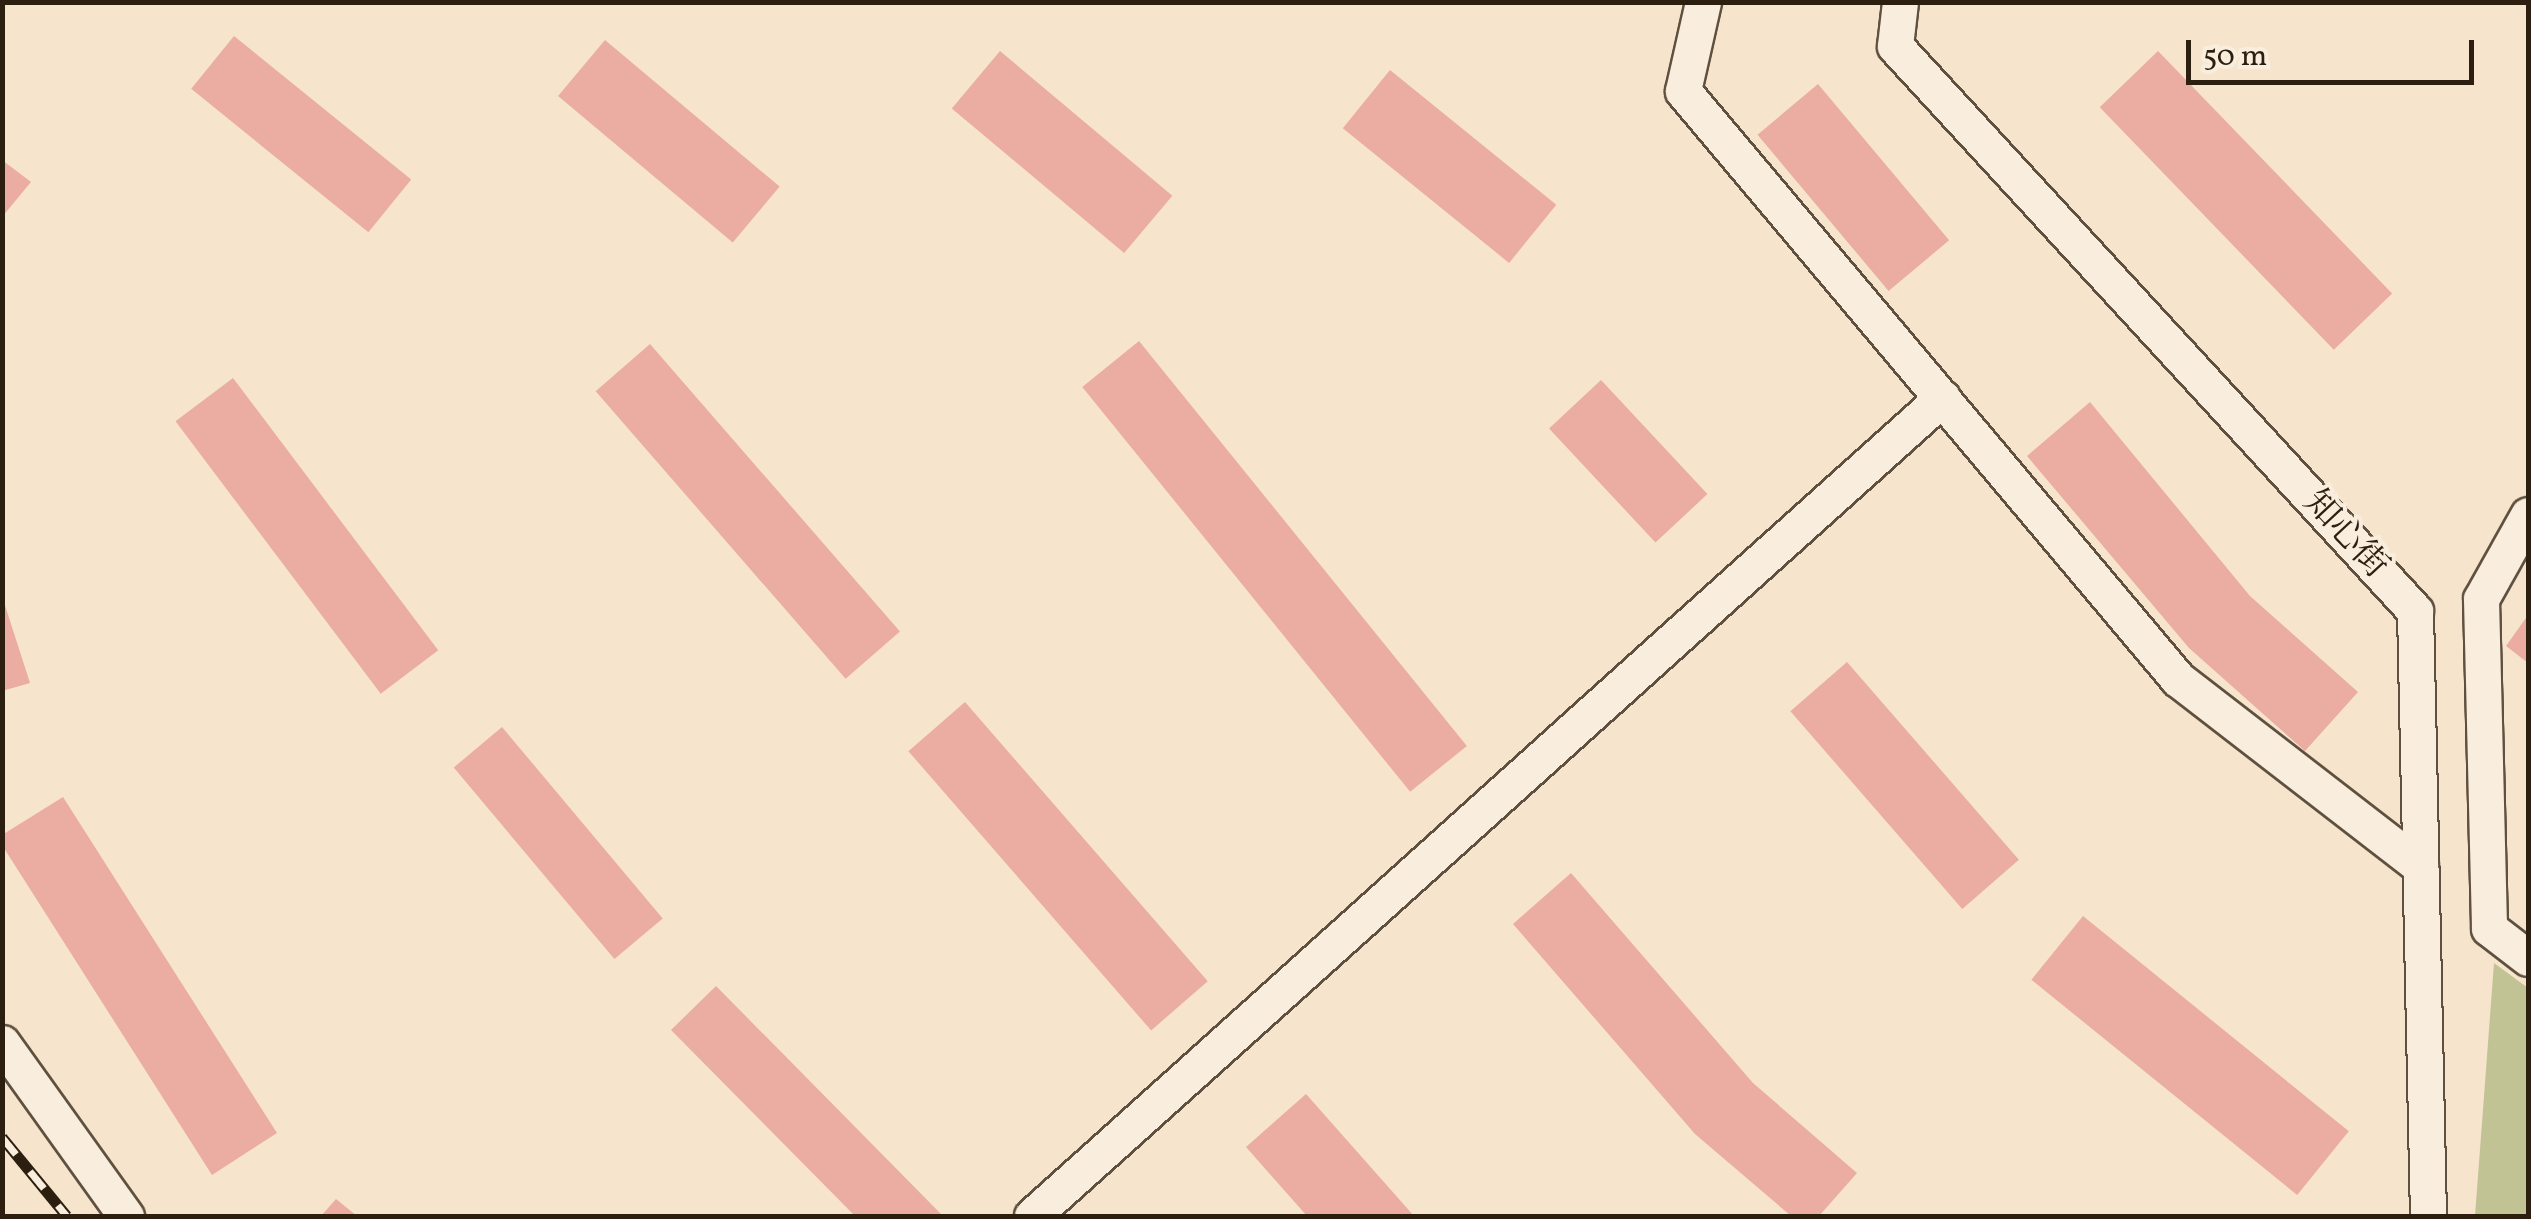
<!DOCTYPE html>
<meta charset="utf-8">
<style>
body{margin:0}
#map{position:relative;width:2531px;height:1219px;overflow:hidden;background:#f6e5cc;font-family:Vollkorn,"Noto Serif SC",serif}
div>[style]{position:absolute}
.green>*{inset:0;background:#c1c394}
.building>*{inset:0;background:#ebaca2;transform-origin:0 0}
.roads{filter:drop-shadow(2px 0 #5f503f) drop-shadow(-2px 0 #5f503f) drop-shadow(0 2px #5f503f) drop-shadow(0 -2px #5f503f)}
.minor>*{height:35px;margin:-17.5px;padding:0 17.5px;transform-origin:17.5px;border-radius:17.5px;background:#f9eede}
.rail>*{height:11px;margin-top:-5.5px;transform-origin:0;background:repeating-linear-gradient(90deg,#f9eede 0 22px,#2d1f10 0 44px);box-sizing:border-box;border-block:2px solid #2d1f10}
span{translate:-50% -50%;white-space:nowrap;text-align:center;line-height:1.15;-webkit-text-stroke:8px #f9eede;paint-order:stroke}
.street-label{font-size:35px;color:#2d1f10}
.frame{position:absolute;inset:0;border:5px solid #2d1f10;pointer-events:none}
.scale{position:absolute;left:2186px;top:40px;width:288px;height:45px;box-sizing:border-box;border:5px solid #2d1f10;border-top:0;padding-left:12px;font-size:30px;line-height:35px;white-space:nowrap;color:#2d1f10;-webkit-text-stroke:8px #f9eede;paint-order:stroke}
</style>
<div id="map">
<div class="green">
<div style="clip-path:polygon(2494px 963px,2528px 988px,2528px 1216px,2475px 1216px)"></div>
</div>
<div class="building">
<div style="left:234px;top:36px;width:228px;height:68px;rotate:39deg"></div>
<div style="left:605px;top:40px;width:228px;height:73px;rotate:40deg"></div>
<div style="left:1000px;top:51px;width:225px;height:75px;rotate:40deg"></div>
<div style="left:2158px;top:51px;width:337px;height:81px;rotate:46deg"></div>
<div style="left:1390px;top:70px;width:214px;height:75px;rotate:39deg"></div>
<div style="left:1818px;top:84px;width:204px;height:79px;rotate:50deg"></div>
<div style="clip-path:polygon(2px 160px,31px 182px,2px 217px)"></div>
<div style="left:1139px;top:341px;width:521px;height:73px;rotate:51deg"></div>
<div style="left:650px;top:344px;width:381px;height:72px;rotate:49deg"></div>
<div style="left:233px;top:378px;width:341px;height:72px;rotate:53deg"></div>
<div style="left:1601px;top:380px;width:156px;height:71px;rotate:47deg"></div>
<div style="clip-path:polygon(2090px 402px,2250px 596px,2358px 692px,2305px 751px,2189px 648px,2027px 456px)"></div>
<div style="clip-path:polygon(2px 596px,30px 683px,2px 691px)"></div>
<div style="clip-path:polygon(2528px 615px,2528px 663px,2506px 646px)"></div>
<div style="left:1847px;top:662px;width:262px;height:75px;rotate:49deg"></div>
<div style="left:965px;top:702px;width:370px;height:75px;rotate:49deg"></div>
<div style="left:502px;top:727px;width:250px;height:63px;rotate:50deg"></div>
<div style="clip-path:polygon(63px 797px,277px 1133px,212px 1175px,2px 845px,2px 835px)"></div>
<div style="clip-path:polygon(1571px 873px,1753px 1083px,1857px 1173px,1819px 1216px,1791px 1216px,1695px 1134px,1513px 924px)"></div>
<div style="left:2083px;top:916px;width:342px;height:82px;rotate:39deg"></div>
<div style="clip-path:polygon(716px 986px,941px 1214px,937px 1216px,855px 1216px,671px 1030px)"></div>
<div style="clip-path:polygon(1306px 1094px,1414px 1216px,1307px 1216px,1246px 1147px)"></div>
<div style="clip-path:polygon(336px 1199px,357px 1216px,321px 1216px)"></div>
</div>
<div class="roads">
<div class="minor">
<div style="left:1703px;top:2px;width:91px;rotate:102.7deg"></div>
<div style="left:1683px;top:91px;width:769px;rotate:49.91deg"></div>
<div style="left:2178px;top:679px;width:306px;rotate:37.7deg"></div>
<div style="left:1900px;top:2px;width:44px;rotate:96.5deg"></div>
<div style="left:1895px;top:46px;width:768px;rotate:47.37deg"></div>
<div style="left:2415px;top:611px;width:605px;rotate:88.77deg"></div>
<div style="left:2528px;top:515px;width:96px;rotate:119.2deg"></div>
<div style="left:2481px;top:599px;width:329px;rotate:88.6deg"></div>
<div style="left:2489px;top:928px;width:49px;rotate:37.6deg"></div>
<div style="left:2px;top:1043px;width:213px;rotate:54.4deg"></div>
<div style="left:1032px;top:1216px;width:1224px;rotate:-41.95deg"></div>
</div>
</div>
<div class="rail">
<div style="left:2px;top:1137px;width:102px;rotate:50.6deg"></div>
</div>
<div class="street-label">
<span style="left:2345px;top:535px;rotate:47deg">知心街</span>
</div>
<div class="frame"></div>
<div class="scale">50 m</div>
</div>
